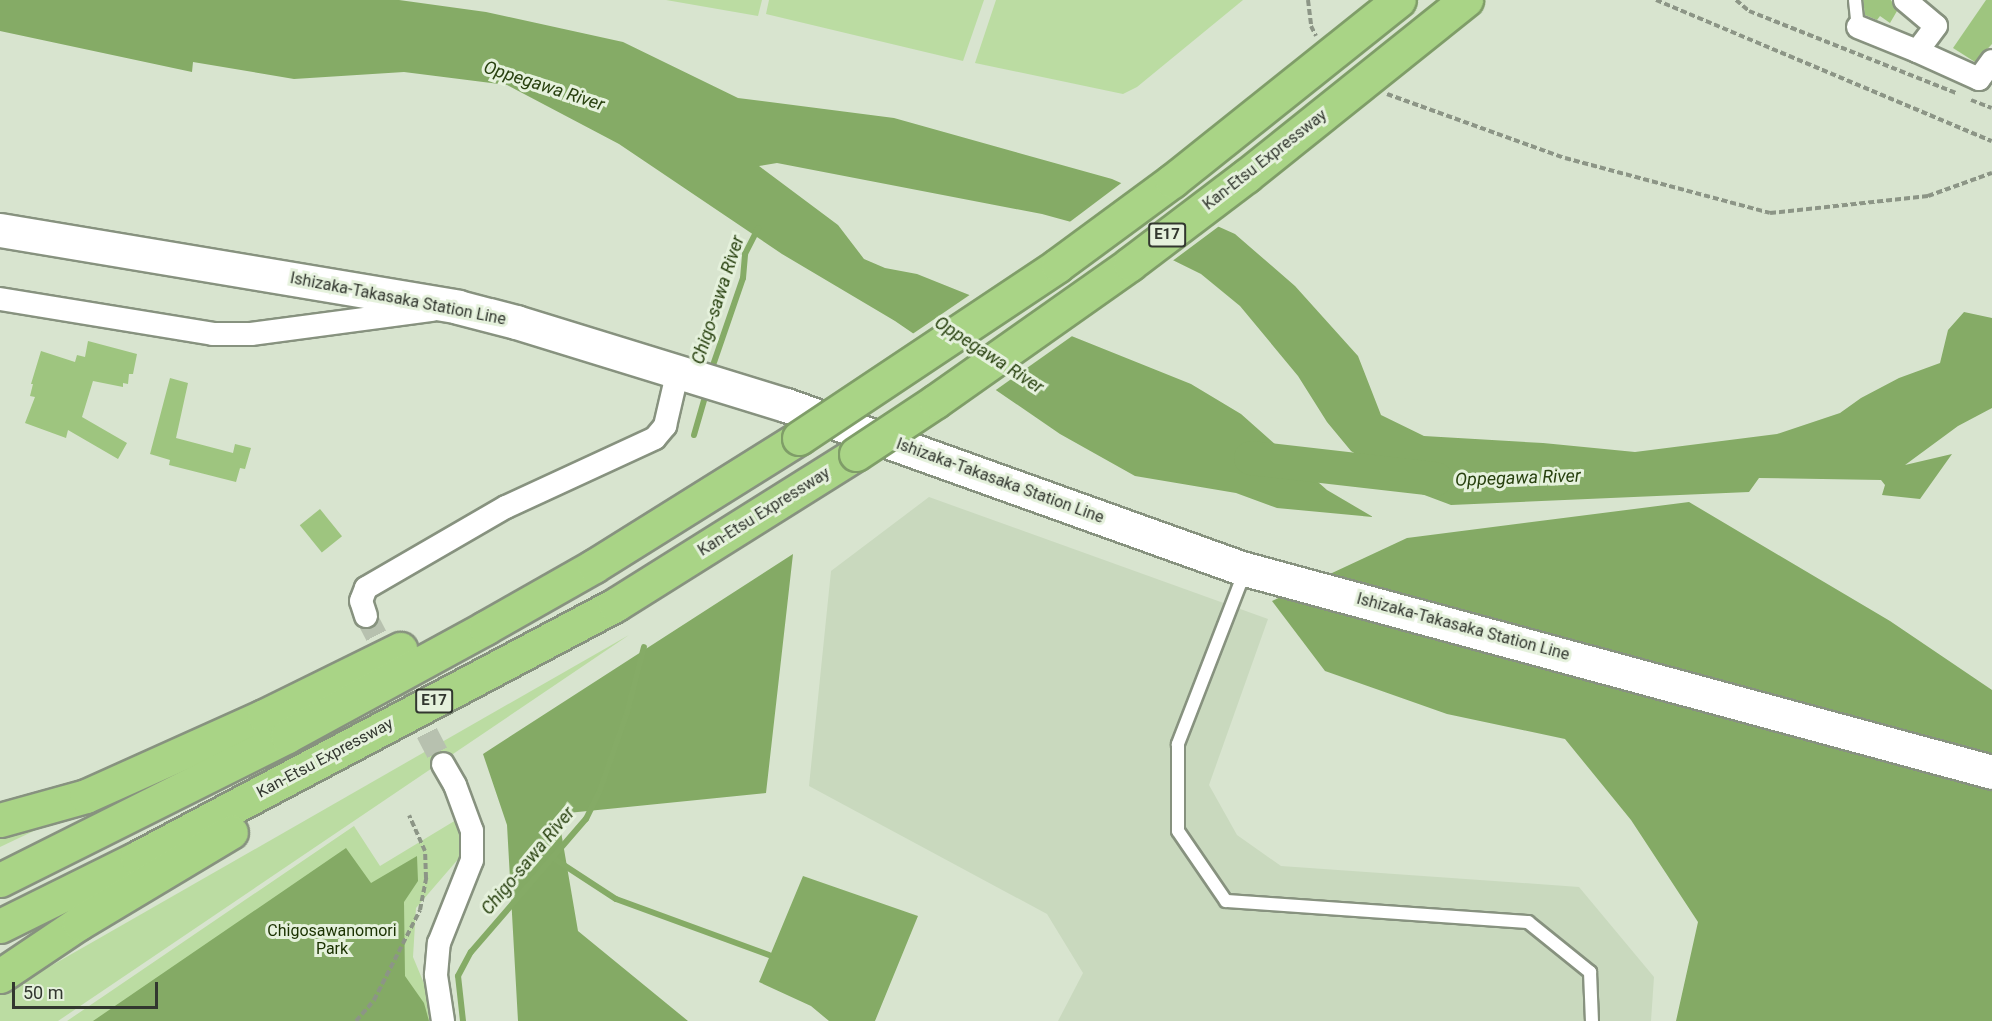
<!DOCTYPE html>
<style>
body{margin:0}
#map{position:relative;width:1992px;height:1021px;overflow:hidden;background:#d8e4cf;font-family:Roboto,sans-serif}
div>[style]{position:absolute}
.built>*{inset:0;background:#c9d9be}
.green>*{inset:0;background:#bbdca2}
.forest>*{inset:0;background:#84aa65}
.water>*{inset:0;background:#85ab66}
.pier>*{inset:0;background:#d8e4cf}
.stream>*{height:6px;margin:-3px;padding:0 3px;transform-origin:3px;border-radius:3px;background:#85ab66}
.river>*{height:34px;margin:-17px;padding:0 17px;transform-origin:17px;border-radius:17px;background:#85ab66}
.building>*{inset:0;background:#9ec57f;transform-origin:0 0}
.street-tunnel>*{height:22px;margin-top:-11px;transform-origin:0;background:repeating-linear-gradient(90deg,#b7c1af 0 22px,transparent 0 33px)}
.path>*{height:4px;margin-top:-2px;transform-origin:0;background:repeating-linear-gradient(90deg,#8c9586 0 6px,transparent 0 9px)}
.roads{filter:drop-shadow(2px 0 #87927f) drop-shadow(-2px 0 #87927f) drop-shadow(0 2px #87927f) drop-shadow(0 -2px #87927f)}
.lane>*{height:12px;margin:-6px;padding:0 6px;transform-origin:6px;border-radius:6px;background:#fff}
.street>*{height:22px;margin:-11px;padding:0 11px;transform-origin:11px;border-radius:11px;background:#fff}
.secondary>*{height:33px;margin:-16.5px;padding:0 16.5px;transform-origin:16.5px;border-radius:16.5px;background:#fff}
.highway>*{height:33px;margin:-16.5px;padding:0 16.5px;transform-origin:16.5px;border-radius:16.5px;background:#a9d486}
.bridges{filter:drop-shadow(2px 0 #7f9d68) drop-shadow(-2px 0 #7f9d68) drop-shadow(0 2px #7f9d68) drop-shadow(0 -2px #7f9d68)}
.highway-bridge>*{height:33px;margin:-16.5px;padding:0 16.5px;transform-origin:16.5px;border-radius:16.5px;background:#a9d486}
span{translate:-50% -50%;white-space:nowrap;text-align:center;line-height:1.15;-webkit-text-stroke:6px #e5f1dc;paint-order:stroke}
.shield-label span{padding:2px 4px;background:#e5f1dc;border:2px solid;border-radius:4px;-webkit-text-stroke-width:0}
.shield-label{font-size:15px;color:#32372f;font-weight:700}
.street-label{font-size:16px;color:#32372f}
.park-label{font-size:16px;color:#1a3100}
.water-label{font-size:18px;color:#28410f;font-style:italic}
.scale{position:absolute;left:12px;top:982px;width:146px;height:27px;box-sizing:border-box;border:3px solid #32372f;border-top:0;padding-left:8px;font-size:18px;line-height:21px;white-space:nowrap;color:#32372f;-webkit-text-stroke:4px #e5f1dc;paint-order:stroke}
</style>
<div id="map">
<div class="built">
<div style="clip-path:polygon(929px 497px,1268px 619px,1209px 785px,1237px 835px,1281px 866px,1579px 887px,1654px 977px,1651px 1021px,1058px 1021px,1083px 973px,1047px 914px,809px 786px,831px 571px)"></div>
</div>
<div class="green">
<div style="clip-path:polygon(666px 0,762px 0,758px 16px)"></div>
<div style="clip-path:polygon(769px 0,984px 0,963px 61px,766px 14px)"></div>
<div style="clip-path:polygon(996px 0,1243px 0,1137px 87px,1123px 94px,975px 63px)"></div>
<div style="clip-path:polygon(629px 635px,58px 1021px,0 1021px,0 995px)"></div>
<div style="clip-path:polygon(76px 811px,0 847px,0 835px)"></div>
<div style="clip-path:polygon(457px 813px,466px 850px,416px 908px,413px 957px,428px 993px,435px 1021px,67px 1021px,354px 826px,380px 866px,456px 820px)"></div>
</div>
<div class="forest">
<div style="clip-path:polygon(1689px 502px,1890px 621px,1992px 690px,1992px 1021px,1676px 1021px,1698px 922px,1631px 820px,1565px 739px,1447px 714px,1325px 671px,1272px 601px,1407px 538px)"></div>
<div style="clip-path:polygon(793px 554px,766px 793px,558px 814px,578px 931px,688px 1021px,518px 1021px,507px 825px,483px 754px)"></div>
<div style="clip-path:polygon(346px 848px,371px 883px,417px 856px,418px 881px,404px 902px,405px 976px,424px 1003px,429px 1021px,93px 1021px)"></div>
</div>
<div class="water">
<div style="clip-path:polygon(0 0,399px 0,486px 12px,623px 42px,738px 98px,894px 118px,1112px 179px,1235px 234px,1295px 286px,1358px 356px,1381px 415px,1424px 436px,1543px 443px,1635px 452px,1777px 434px,1840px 413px,1861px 398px,1899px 378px,1940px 363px,1948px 330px,1964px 312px,1992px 318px,1992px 408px,1958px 426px,1905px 465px,1952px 454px,1920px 499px,1882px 495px,1885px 485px,1881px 480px,1759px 478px,1749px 492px,1451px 505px,1419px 493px,1351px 451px,1327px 422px,1298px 376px,1240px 306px,1201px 274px,1126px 237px,1042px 214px,777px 163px,759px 166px,838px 225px,864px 259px,885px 268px,917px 274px,1191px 384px,1241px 414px,1327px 490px,1373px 517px,1277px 508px,1236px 493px,1135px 476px,1060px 434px,895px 321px,782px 254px,619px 144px,507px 85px,404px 72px,294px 79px,193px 62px,192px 72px,0 31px)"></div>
<div style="clip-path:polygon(803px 876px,918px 916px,875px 1021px,829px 1021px,811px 1006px,759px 982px)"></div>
</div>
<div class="pier">
<div style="clip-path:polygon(1124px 181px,1222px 224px,1171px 262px,1125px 240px,1067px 224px)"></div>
<div style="clip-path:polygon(974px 292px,1075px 334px,993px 392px,911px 335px)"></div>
</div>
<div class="stream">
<div style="left:711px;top:371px;width:98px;rotate:-71deg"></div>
<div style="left:743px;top:278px;width:24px;rotate:-85deg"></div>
<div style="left:745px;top:254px;width:29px;rotate:-63deg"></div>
<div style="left:694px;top:435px;width:47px;rotate:-73.9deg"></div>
<div style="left:553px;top:858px;width:75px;rotate:33.1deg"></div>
<div style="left:616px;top:899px;width:163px;rotate:20.1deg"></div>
<div style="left:463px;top:1021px;width:45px;rotate:-96.3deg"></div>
<div style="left:458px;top:976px;width:27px;rotate:-62deg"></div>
<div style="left:471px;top:952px;width:176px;rotate:-49.2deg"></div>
<div style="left:586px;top:819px;width:32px;rotate:-64deg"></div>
<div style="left:600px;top:790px;width:82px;rotate:-70.7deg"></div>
<div style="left:627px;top:713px;width:68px;rotate:-75.6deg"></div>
</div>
<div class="river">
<div style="left:1251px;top:458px;width:186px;rotate:6.5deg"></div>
</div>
<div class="building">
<div style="clip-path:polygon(1863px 0,1891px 0,1897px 11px,1890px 23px,1880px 16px,1877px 20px,1865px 15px)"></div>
<div style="clip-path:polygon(1986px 0,1992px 0,1992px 44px,1975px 62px,1953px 48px)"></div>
<div style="clip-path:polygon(88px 341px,137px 354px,133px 374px,129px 374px,128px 384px,123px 383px,123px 387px,93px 381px,82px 417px,127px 443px,118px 459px,68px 430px,66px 438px,25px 423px,35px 397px,30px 396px,33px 384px,31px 384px,41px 351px,75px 362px,77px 355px,85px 357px)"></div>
<div style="clip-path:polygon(170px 378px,188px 383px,176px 438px,233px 453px,235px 444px,251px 448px,245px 469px,240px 468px,236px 482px,169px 465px,170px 460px,150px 454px)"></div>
<div style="left:320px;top:509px;width:35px;height:26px;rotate:51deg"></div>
</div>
<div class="street-tunnel">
<div style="left:366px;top:616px;width:167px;rotate:62.5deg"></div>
</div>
<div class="path">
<div style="left:1308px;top:0;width:26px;rotate:83deg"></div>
<div style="left:1311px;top:26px;width:11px;rotate:63deg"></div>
<div style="left:1656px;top:0;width:364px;rotate:22.8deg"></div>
<div style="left:1736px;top:0;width:17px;rotate:40deg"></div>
<div style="left:1749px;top:11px;width:223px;rotate:21.6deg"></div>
<div style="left:1387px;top:94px;width:189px;rotate:19.8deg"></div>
<div style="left:1565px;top:158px;width:212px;rotate:15deg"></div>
<div style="left:1770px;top:213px;width:159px;rotate:-6.1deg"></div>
<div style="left:1928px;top:196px;width:68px;rotate:-19.8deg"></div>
<div style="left:1971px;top:100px;width:22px;rotate:21deg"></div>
<div style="left:356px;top:1021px;width:28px;rotate:-49deg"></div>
<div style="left:374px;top:1000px;width:101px;rotate:-62.9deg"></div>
<div style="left:420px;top:910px;width:33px;rotate:-79deg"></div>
<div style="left:426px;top:878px;width:27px;rotate:-92deg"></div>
<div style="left:425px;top:851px;width:39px;rotate:-114deg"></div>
</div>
<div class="roads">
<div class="lane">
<div style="left:1855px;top:0;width:27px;rotate:84deg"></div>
<div style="left:1245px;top:571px;width:186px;rotate:111.2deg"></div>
<div style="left:1178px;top:744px;width:87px;rotate:90deg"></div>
<div style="left:1178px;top:831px;width:85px;rotate:55.6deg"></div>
<div style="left:1226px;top:901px;width:303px;rotate:4deg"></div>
<div style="left:1528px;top:922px;width:80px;rotate:38.9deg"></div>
<div style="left:1590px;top:972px;width:49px;rotate:87.7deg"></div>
</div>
<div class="street">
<div style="left:1905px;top:0;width:40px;rotate:40deg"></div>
<div style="left:1936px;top:26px;width:31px;rotate:127deg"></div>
<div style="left:1917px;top:51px;width:68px;rotate:24.3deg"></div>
<div style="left:1979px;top:79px;width:22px;rotate:-54deg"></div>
<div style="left:1858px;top:27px;width:64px;rotate:22.1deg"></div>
<div style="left:0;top:299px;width:216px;rotate:9.3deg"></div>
<div style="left:213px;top:334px;width:38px"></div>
<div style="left:251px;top:334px;width:183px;rotate:-7.6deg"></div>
<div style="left:366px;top:616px;width:16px;rotate:-108deg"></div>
<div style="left:361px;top:601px;width:14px;rotate:-69deg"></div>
<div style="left:366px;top:588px;width:162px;rotate:-30.1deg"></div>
<div style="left:506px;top:507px;width:164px;rotate:-24.8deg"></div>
<div style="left:655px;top:438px;width:16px;rotate:-50deg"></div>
<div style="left:665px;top:426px;width:57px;rotate:-76.9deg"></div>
<div style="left:443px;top:1021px;width:47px;rotate:-98.7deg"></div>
<div style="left:436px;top:975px;width:32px;rotate:-85deg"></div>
<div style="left:439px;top:943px;width:89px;rotate:-68.3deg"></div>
<div style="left:472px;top:860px;width:29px;rotate:-90deg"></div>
<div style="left:472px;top:831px;width:49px;rotate:-110.3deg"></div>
<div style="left:455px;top:785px;width:24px;rotate:-120deg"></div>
</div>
<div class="secondary">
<div style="left:0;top:230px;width:464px;rotate:9.5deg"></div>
<div style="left:458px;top:307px;width:60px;rotate:14.5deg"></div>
<div style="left:516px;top:322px;width:282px;rotate:17.1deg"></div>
<div style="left:786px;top:405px;width:487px;rotate:19.7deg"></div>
<div style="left:1245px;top:569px;width:774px;rotate:15.2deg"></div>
</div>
<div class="highway">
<div style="left:0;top:820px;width:89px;rotate:-15.6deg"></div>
<div style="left:86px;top:796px;width:195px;rotate:-24.2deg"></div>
<div style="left:264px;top:716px;width:152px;rotate:-26.2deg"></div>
<div style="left:0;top:880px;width:321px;rotate:-26.6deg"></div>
<div style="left:287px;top:736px;width:226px;rotate:-28.6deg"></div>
<div style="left:485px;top:628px;width:125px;rotate:-29.6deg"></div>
<div style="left:594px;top:566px;width:242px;rotate:-32deg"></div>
<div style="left:0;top:926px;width:153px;rotate:-26.4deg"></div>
<div style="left:137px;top:858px;width:541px;rotate:-27.89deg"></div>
<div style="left:615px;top:605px;width:284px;rotate:-32.1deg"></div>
<div style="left:0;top:976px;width:95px;rotate:-33.9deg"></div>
<div style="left:79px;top:923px;width:177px;rotate:-30.9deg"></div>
</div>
</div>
<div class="bridges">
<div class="highway-bridge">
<div style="left:799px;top:438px;width:311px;rotate:-33.7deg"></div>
<div style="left:1058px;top:265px;width:142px;rotate:-36.4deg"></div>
<div style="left:1172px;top:181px;width:290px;rotate:-38.6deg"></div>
<div style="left:856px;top:454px;width:96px;rotate:-33.5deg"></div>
<div style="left:936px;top:401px;width:237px;rotate:-35.2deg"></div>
<div style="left:1130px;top:264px;width:146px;rotate:-37.2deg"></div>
<div style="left:1246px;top:176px;width:282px;rotate:-38.7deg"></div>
</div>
</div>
<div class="shield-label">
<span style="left:1167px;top:235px">E17</span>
<span style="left:434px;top:701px">E17</span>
</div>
<div class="street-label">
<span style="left:1265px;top:160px;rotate:-38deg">Kan-Etsu Expressway</span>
<span style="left:398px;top:299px;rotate:11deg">Ishizaka-Takasaka Station Line</span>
<span style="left:1000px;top:481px;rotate:20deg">Ishizaka-Takasaka Station Line</span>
<span style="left:764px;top:512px;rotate:-32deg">Kan-Etsu Expressway</span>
<span style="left:1463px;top:627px;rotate:15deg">Ishizaka-Takasaka Station Line</span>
<span style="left:325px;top:758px;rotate:-28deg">Kan-Etsu Expressway</span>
</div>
<div class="park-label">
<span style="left:332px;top:940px">Chigosawanomori<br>Park</span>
</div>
<div class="water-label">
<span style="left:544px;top:86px;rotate:18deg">Oppegawa River</span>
<span style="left:718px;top:300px;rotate:-72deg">Chigo-sawa River</span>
<span style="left:989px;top:355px;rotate:33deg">Oppegawa River</span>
<span style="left:1518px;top:478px;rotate:-2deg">Oppegawa River</span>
<span style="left:528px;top:861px;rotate:-50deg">Chigo-sawa River</span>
</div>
<div class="scale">50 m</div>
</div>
